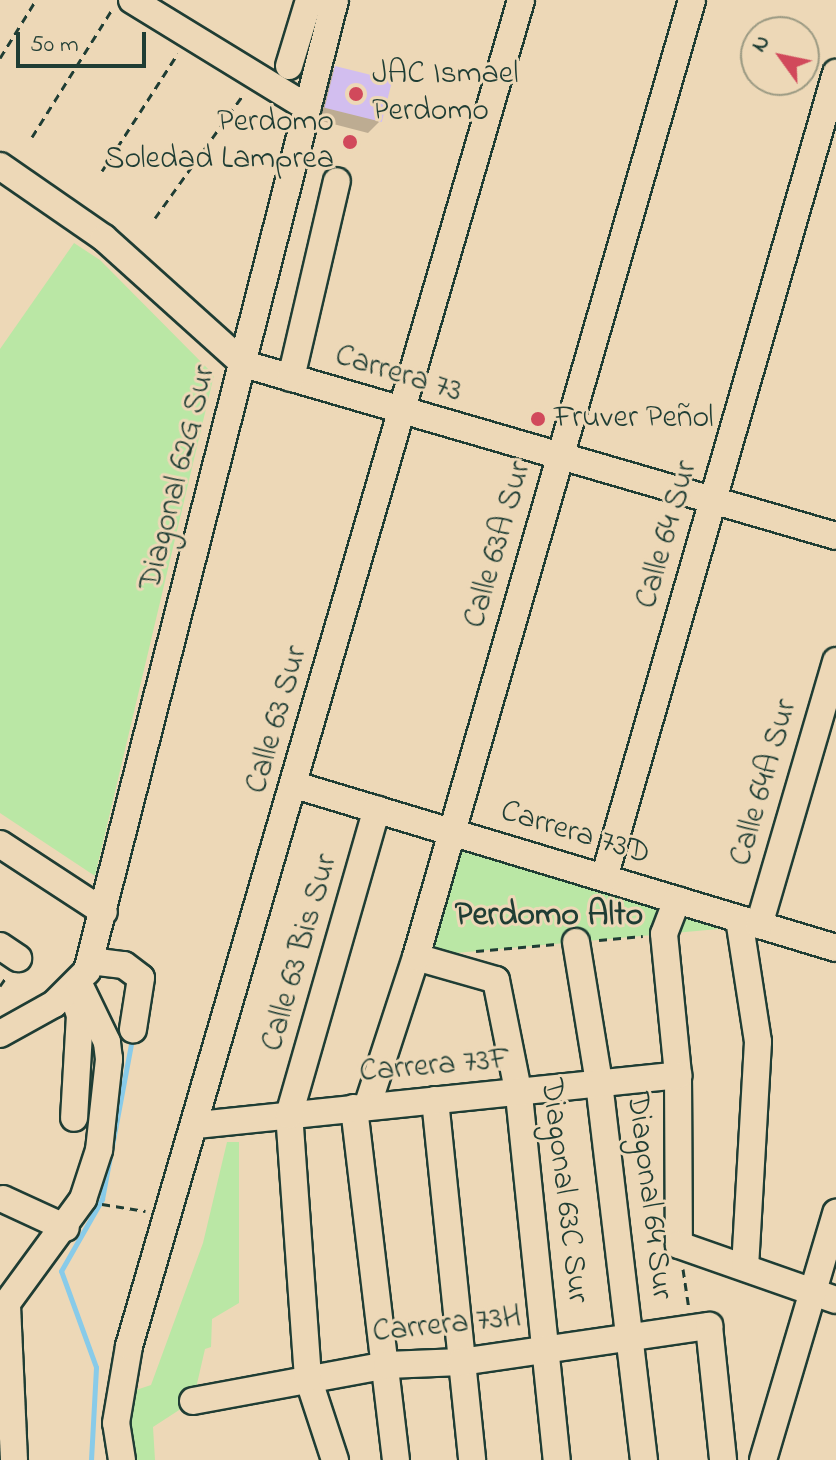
<!DOCTYPE html>
<meta charset="utf-8">
<style>
body{margin:0}
#map{position:relative;width:836px;height:1460px;overflow:hidden;background:#edd8b7;font-family:"Indie Flower",sans-serif}
div>[style]{position:absolute}
.green>*{inset:0;background:#bae7a5}
.shadow>*{inset:0;background:#0003}
.stream>*{height:5px;margin:-2.5px;padding:0 2.5px;transform-origin:2.5px;border-radius:2.5px;background:#88cbe9}
.building>*{inset:0;background:#d2beef;transform-origin:0 0}
.path>*{height:3px;margin-top:-1.5px;transform-origin:0;background:repeating-linear-gradient(90deg,#1f3d34 0 8px,transparent 0 14px)}
.roads{filter:drop-shadow(2px 0 #1f3d34) drop-shadow(-2px 0 #1f3d34) drop-shadow(0 2px #1f3d34) drop-shadow(0 -2px #1f3d34)}
.minor>*{height:26px;margin:-13px;padding:0 13px;transform-origin:13px;border-radius:13px;background:#edd8b7}
.dots>*{width:22px;height:22px;translate:-50% -50%;box-sizing:border-box;border:4px solid #edd8b7;border-radius:50%}
span{translate:-50% -50%;white-space:nowrap;text-align:center;line-height:1.15;-webkit-text-stroke:6px #edd8b7;paint-order:stroke}
.poi-label{font-size:32px;color:#1f3d34}
.left{translate:0 -50%;text-align:left}
.right{translate:-100% -50%;text-align:right}
.street-label{font-size:32px;color:#1f3d34}
.neighbourhood-label{font-size:34px;color:#1f3d34;font-weight:700}
.north{position:absolute;left:740px;top:16px;width:80px;height:80px;box-sizing:border-box;background:#edd8b7;border:2px solid #9b9a83;border-radius:50%;rotate:303deg;font-size:22px;font-weight:700;line-height:32px;text-align:center;color:#1f3d34}
.north::after{content:'';display:block;margin:auto;width:28px;height:36px;background:#d1495b;clip-path:polygon(50% 0,100% 100%,50% 72%,0 100%)}
.scale{position:absolute;left:16px;top:32px;width:130px;height:36px;box-sizing:border-box;border:4px solid #1f3d34;border-top:0;padding-left:10px;font-size:24px;line-height:28px;white-space:nowrap;color:#1f3d34;-webkit-text-stroke:6px #edd8b7;paint-order:stroke}
</style>
<div id="map">
<div class="green">
<div style="clip-path:polygon(74px 243px,100px 260px,214px 375px,95px 876px,0 813px,0 349px)"></div>
<div style="clip-path:polygon(459px 851px,740px 927px,424px 956px)"></div>
<div style="clip-path:polygon(227px 1142px,239px 1142px,239px 1303px,212px 1319px,211px 1347px,205px 1349px,193px 1401px,153px 1427px,155px 1460px,135px 1460px,125px 1427px,133px 1391px,151px 1385px,203px 1243px)"></div>
</div>
<div class="shadow">
<div style="clip-path:polygon(335px 68px,379px 122px,368px 133px,314px 119px,324px 79px)"></div>
</div>
<div class="stream">
<div style="left:91px;top:1460px;width:93px;rotate:-86.9deg"></div>
<div style="left:96px;top:1367px;width:102px;rotate:-110deg"></div>
<div style="left:61px;top:1271px;width:83px;rotate:-60.3deg"></div>
<div style="left:102px;top:1199px;width:164px;rotate:-79.4deg"></div>
</div>
<div class="building">
<div style="left:335px;top:66px;width:59px;height:43px;rotate:14deg"></div>
</div>
<div class="path">
<div style="left:0;top:58px;width:68px;rotate:-58.2deg"></div>
<div style="left:32px;top:137px;width:152px;rotate:-57.9deg"></div>
<div style="left:102px;top:171px;width:140px;rotate:-57.2deg"></div>
<div style="left:155px;top:218px;width:151px;rotate:-54.4deg"></div>
<div style="left:599px;top:940px;width:44px;rotate:-5.2deg"></div>
<div style="left:476px;top:951px;width:80px;rotate:-5deg"></div>
<div style="left:0;top:986px;width:12px;rotate:-55deg"></div>
<div style="left:102px;top:1204px;width:44px;rotate:9.2deg"></div>
<div style="left:683px;top:1269px;width:40px;rotate:81.5deg"></div>
</div>
<div class="roads">
<div class="minor">
<div style="left:132px;top:0;width:206px;rotate:31.5deg"></div>
<div style="left:289px;top:66px;width:69px;rotate:-73.1deg"></div>
<div style="left:0;top:166px;width:126px;rotate:34.7deg"></div>
<div style="left:104px;top:238px;width:188px;rotate:42deg"></div>
<div style="left:244px;top:364px;width:616px;rotate:16.2deg"></div>
<div style="left:291px;top:378px;width:202px;rotate:-76.9deg"></div>
<div style="left:295px;top:785px;width:565px;rotate:16.77deg"></div>
<div style="left:0;top:844px;width:124px;rotate:33.2deg"></div>
<div style="left:604px;top:878px;width:838px;rotate:-73.92deg"></div>
<div style="left:677px;top:900px;width:36px;rotate:111deg"></div>
<div style="left:664px;top:934px;width:142px;rotate:84.3deg"></div>
<div style="left:678px;top:1075px;width:170px;rotate:89.7deg"></div>
<div style="left:679px;top:1245px;width:166px;rotate:19.3deg"></div>
<div style="left:739px;top:919px;width:124px;rotate:81.2deg"></div>
<div style="left:758px;top:1042px;width:224px;rotate:93.3deg"></div>
<div style="left:759px;top:925px;width:275px;rotate:-73.7deg"></div>
<div style="left:576px;top:942px;width:143px;rotate:80.7deg"></div>
<div style="left:599px;top:1083px;width:380px;rotate:83.2deg"></div>
<div style="left:0;top:946px;width:22px;rotate:34deg"></div>
<div style="left:416px;top:957px;width:83px;rotate:16deg"></div>
<div style="left:496px;top:980px;width:117px;rotate:78.7deg"></div>
<div style="left:519px;top:1095px;width:367px;rotate:84.1deg"></div>
<div style="left:90px;top:961px;width:34px;rotate:7deg"></div>
<div style="left:124px;top:965px;width:21px;rotate:37deg"></div>
<div style="left:141px;top:978px;width:52px;rotate:98.9deg"></div>
<div style="left:73px;top:995px;width:21px;rotate:71deg"></div>
<div style="left:80px;top:1015px;width:103px;rotate:93.3deg"></div>
<div style="left:0;top:1034px;width:62px;rotate:-29.1deg"></div>
<div style="left:54px;top:1004px;width:47px;rotate:-45deg"></div>
<div style="left:87px;top:971px;width:1002px;rotate:-75.67deg"></div>
<div style="left:435px;top:1100px;width:362px;rotate:84.1deg"></div>
<div style="left:367px;top:1107px;width:158px;rotate:-71.9deg"></div>
<div style="left:416px;top:957px;width:996px;rotate:-73.91deg"></div>
<div style="left:354px;top:1108px;width:354px;rotate:83.2deg"></div>
<div style="left:197px;top:1125px;width:484px;rotate:-5.9deg"></div>
<div style="left:3px;top:1199px;width:69px;rotate:24.7deg"></div>
<div style="left:193px;top:1401px;width:197px;rotate:-10.5deg"></div>
<div style="left:387px;top:1365px;width:74px;rotate:-2.3deg"></div>
<div style="left:461px;top:1362px;width:251px;rotate:-8.3deg"></div>
<div style="left:709px;top:1326px;width:135px;rotate:84deg"></div>
<div style="left:14px;top:1460px;width:157px;rotate:-92.6deg"></div>
<div style="left:7px;top:1303px;width:129px;rotate:-53.8deg"></div>
<div style="left:83px;top:1199px;width:52px;rotate:-71.9deg"></div>
<div style="left:99px;top:1150px;width:92px;rotate:-83.7deg"></div>
<div style="left:109px;top:1059px;width:17px;rotate:-97deg"></div>
<div style="left:107px;top:1042px;width:64px;rotate:-115.8deg"></div>
<div style="left:122px;top:1460px;width:37px;rotate:-99deg"></div>
<div style="left:116px;top:1423px;width:78px;rotate:-80.4deg"></div>
<div style="left:129px;top:1346px;width:1402px;rotate:-73.76deg"></div>
<div style="left:335px;top:1460px;width:86px;rotate:-108.2deg"></div>
<div style="left:308px;top:1378px;width:264px;rotate:-94.1deg"></div>
<div style="left:289px;top:1115px;width:318px;rotate:-74deg"></div>
<div style="left:763px;top:1460px;width:258px;rotate:-73.5deg"></div>
</div>
</div>
<div class="dots">
<div style="left:356px;top:94px;background:#d1495b"></div>
<div style="left:350px;top:142px;background:#d1495b"></div>
<div style="left:538px;top:419px;background:#d1495b"></div>
</div>
<div class="poi-label">
<span class="left" style="left:372px;top:94px">JAC Ismael<br>Perdomo</span>
<span class="right" style="left:334px;top:142px">Perdomo<br>Soledad Lamprea</span>
<span class="left" style="left:554px;top:419px">Fruver Peñol</span>
</div>
<div class="street-label">
<span style="left:398px;top:375px;rotate:17deg">Carrera 73</span>
<span style="left:179px;top:478px;rotate:-76deg">Diagonal 62G Sur</span>
<span style="left:668px;top:535px;rotate:-74deg">Calle 64 Sur</span>
<span style="left:499px;top:545px;rotate:-74deg">Calle 63A Sur</span>
<span style="left:278px;top:720px;rotate:-74deg">Calle 63 Sur</span>
<span style="left:765px;top:783px;rotate:-74deg">Calle 64A Sur</span>
<span style="left:575px;top:834px;rotate:17deg">Carrera 73D</span>
<span style="left:301px;top:953px;rotate:-74deg">Calle 63 Bis Sur</span>
<span style="left:435px;top:1067px;rotate:-5deg">Carrera 73F</span>
<span style="left:563px;top:1191px;rotate:83deg">Diagonal 63C Sur</span>
<span style="left:648px;top:1196px;rotate:83deg">Diagonal 64 Sur</span>
<span style="left:447px;top:1326px;rotate:-6deg">Carrera 73H</span>
</div>
<div class="neighbourhood-label">
<span style="left:549px;top:917px">Perdomo Alto</span>
</div>
<div class="north">N</div>
<div class="scale">50 m</div>
</div>
